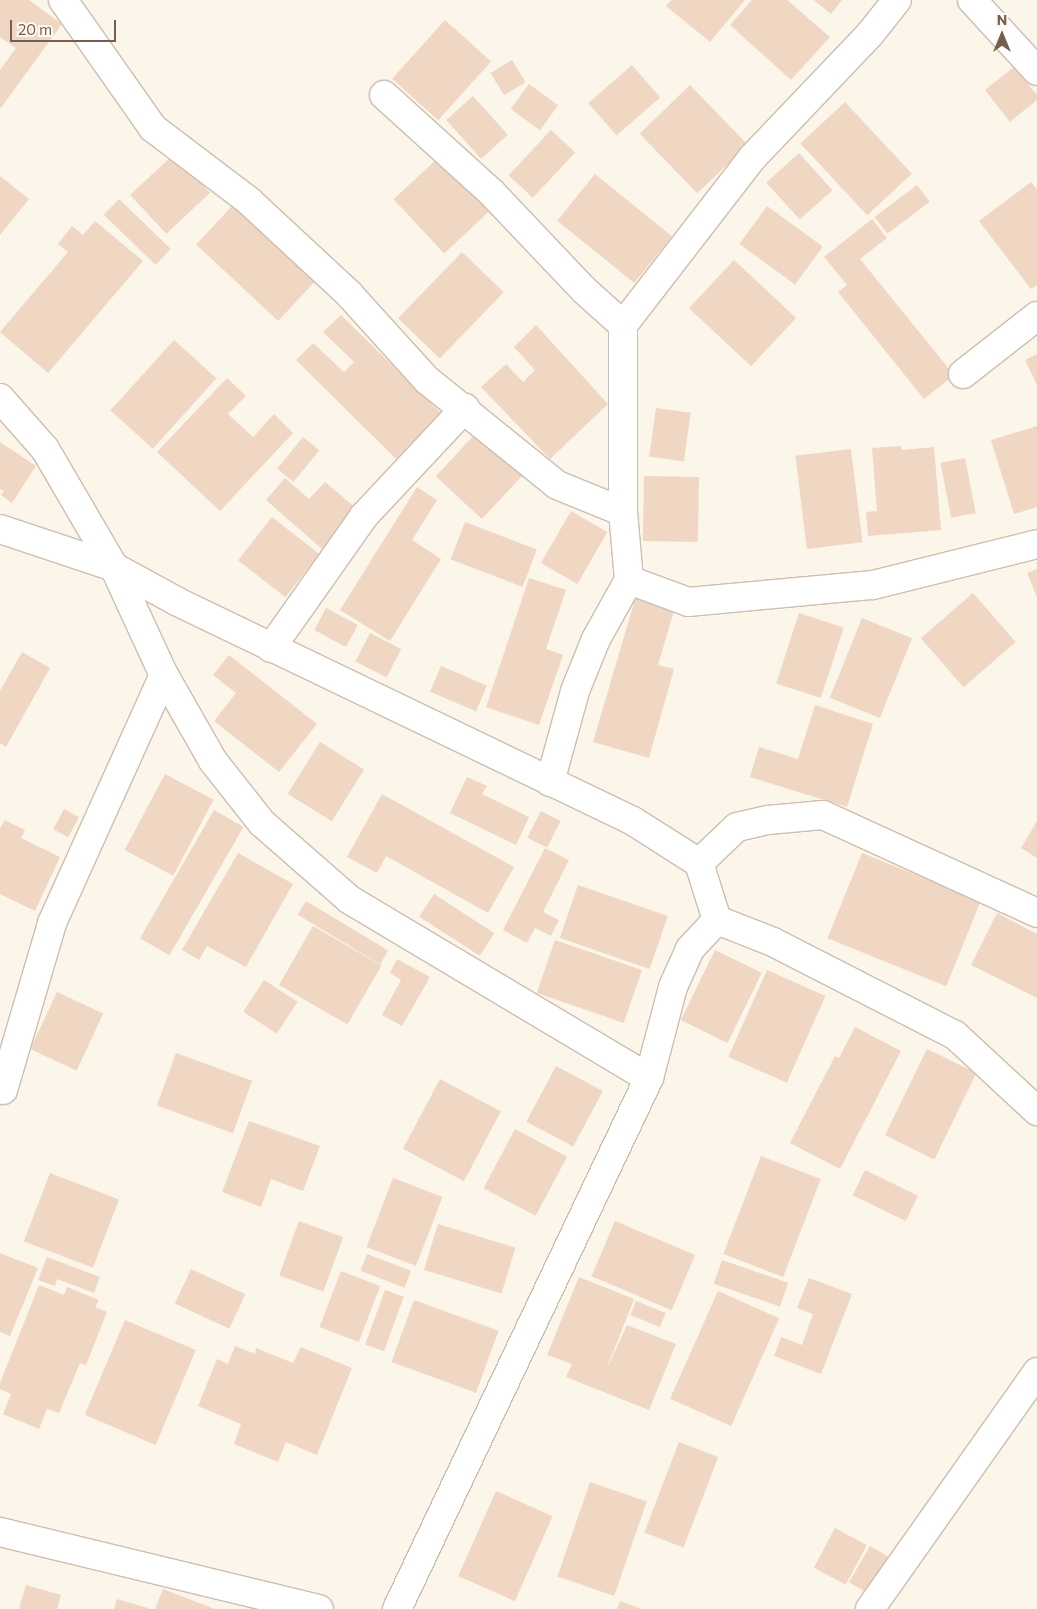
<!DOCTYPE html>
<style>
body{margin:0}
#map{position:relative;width:1037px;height:1609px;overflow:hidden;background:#fbf5ea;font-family:Commissioner,sans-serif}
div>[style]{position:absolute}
.building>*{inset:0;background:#efd7c3;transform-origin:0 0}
.roads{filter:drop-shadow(1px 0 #cdbeb0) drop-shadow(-1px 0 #cdbeb0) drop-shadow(0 1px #cdbeb0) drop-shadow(0 -1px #cdbeb0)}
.minor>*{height:28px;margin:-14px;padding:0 14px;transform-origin:14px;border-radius:14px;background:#fff}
span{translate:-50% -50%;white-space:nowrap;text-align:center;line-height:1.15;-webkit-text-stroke:5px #fef9f0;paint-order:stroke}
.north{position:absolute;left:977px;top:10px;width:50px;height:50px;-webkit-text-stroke:4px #fef9f0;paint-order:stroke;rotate:0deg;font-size:14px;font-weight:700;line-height:20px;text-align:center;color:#755e4f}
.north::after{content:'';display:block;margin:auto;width:18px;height:22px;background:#755e4f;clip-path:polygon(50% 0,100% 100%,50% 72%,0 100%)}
.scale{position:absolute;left:10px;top:20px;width:106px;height:22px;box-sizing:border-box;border:2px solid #755e4f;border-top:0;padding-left:6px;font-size:15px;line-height:18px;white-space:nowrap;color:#755e4f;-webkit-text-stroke:4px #fef9f0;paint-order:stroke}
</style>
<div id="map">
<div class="building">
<div style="clip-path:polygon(0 0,29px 0,62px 24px,0 109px,0 70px,16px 48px,0 37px)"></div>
<div style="clip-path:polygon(671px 0,745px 0,710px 42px,666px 6px)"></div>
<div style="clip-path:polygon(752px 0,787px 0,830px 37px,791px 80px,730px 25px)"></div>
<div style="clip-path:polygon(814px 0,842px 0,831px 14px)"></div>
<div style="left:445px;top:20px;width:62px;height:79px;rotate:42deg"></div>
<div style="left:512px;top:60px;width:26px;height:25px;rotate:59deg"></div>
<div style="left:632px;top:65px;width:43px;height:58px;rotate:49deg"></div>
<div style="clip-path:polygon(1014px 67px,1037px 95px,1037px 100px,1010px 122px,985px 90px)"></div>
<div style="left:529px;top:84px;width:36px;height:31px;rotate:36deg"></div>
<div style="left:690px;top:85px;width:83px;height:70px;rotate:46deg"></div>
<div style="left:473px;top:96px;width:52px;height:36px;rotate:48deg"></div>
<div style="left:845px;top:102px;width:98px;height:61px;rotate:47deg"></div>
<div style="left:551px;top:130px;width:33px;height:62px;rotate:43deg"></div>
<div style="left:799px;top:153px;width:50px;height:44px;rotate:48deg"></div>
<div style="left:174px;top:154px;width:53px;height:60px;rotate:47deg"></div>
<div style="left:439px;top:157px;width:74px;height:62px;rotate:47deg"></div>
<div style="left:595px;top:174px;width:99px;height:60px;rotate:39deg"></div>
<div style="clip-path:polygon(0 176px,29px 199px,0 235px)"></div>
<div style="clip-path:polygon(1031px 182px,1037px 189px,1037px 285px,1031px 289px,979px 221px)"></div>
<div style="left:917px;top:185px;width:21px;height:53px;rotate:53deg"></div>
<div style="left:119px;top:199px;width:72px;height:22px;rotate:44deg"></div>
<div style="left:233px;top:205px;width:112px;height:54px;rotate:43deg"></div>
<div style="left:767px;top:206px;width:69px;height:47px;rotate:36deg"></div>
<div style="clip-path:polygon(872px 219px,887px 238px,860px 259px,954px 375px,924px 399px,838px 292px,847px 285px,824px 257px)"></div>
<div style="clip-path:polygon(95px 221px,143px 261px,48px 373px,0 332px,68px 252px,58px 244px,72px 226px,83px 235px)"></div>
<div style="left:462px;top:252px;width:58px;height:92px;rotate:44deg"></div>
<div style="left:734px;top:260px;width:85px;height:66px;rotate:43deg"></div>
<div style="clip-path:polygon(341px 315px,441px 413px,396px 459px,296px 360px,313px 343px,344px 372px,354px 362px,323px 332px)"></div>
<div style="clip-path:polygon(536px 325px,608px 404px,550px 459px,481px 387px,506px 364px,523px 382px,535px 370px,514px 347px)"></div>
<div style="left:174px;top:340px;width:57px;height:95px;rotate:42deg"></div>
<div style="clip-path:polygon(1037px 354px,1037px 385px,1025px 360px)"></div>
<div style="clip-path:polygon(227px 378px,246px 396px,228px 414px,253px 437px,274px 414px,293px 433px,220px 511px,157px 452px)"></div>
<div style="left:656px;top:408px;width:35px;height:49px;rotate:8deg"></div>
<div style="clip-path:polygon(1037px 426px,1037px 507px,1014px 514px,991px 440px)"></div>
<div style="left:476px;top:433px;width:63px;height:59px;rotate:43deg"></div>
<div style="left:303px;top:437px;width:21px;height:41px;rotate:39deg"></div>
<div style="clip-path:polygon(0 442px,36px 466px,12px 503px,1px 495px,4px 491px,0 489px)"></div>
<div style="clip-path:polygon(901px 446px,902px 450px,934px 447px,941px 530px,868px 536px,866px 512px,877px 511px,872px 448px)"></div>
<div style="left:851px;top:449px;width:94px;height:56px;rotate:83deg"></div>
<div style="left:965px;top:458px;width:56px;height:25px;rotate:79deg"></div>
<div style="left:644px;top:476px;width:55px;height:65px;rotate:1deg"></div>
<div style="clip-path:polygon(285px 478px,309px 499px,325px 482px,357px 509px,322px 549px,266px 500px)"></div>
<div style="clip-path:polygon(417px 487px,437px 500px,412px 540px,441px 559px,390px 641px,340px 610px)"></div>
<div style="left:571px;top:511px;width:42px;height:60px;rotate:30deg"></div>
<div style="left:272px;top:517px;width:60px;height:55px;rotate:38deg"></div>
<div style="left:465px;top:522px;width:77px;height:40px;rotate:21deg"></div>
<div style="clip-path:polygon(1037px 569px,1037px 597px,1027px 573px)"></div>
<div style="clip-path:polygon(529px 578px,566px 590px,546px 649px,563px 655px,539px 725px,486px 707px)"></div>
<div style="left:973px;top:593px;width:65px;height:69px;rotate:49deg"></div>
<div style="clip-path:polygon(636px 596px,675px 607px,658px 665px,674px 669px,649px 758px,593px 742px)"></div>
<div style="left:326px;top:608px;width:36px;height:25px;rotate:28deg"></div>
<div style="left:799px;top:613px;width:47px;height:74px;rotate:18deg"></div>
<div style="left:862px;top:618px;width:54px;height:86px;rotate:22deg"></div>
<div style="left:370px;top:633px;width:35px;height:32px;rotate:27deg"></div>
<div style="clip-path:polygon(22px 652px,50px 668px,6px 747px,0 743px,0 691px)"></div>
<div style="clip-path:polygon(229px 655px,317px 724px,279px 772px,214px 721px,236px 693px,213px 675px)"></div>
<div style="left:441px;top:666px;width:50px;height:28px;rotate:23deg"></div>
<div style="clip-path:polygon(815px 705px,873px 724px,847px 807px,750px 777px,759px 747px,798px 759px)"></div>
<div style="left:320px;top:742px;width:52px;height:61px;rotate:32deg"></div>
<div style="left:165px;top:774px;width:55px;height:86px;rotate:28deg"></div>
<div style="clip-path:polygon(467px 777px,487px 786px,482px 794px,529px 817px,516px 845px,450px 813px)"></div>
<div style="clip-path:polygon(382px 794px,514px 867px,488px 913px,386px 856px,377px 873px,347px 857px)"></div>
<div style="left:64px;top:809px;width:17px;height:23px;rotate:28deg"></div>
<div style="left:214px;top:810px;width:34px;height:148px;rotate:30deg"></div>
<div style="left:541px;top:811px;width:22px;height:30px;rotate:27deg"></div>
<div style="clip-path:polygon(5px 820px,25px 830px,21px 838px,60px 857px,35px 911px,0 894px,0 828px)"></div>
<div style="clip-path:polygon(1037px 821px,1037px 858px,1021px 848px)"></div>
<div style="clip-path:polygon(545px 848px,569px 860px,543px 912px,559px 920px,551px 936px,535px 928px,527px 943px,503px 930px)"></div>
<div style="clip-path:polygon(238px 853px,293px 884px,246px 967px,207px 946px,199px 960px,182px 950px)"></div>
<div style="left:862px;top:853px;width:128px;height:92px;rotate:22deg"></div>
<div style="left:578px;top:885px;width:95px;height:56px;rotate:19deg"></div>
<div style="left:434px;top:894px;width:72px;height:27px;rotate:33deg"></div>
<div style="left:306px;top:901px;width:96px;height:16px;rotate:31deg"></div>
<div style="clip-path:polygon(997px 913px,1037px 934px,1037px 998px,971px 965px)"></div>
<div style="left:313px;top:926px;width:79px;height:68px;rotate:30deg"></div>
<div style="left:555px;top:940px;width:92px;height:56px;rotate:19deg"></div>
<div style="left:715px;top:950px;width:52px;height:78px;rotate:26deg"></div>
<div style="clip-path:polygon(397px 959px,430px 977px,402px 1026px,382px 1015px,401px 980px,390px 973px)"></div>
<div style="left:767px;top:970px;width:64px;height:95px;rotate:24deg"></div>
<div style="left:264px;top:980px;width:40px;height:38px;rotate:33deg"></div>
<div style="left:57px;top:992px;width:51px;height:63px;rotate:25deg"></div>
<div style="clip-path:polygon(855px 1027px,901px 1051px,840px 1169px,790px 1143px,835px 1056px,839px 1058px)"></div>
<div style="left:927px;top:1049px;width:55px;height:96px;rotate:26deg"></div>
<div style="left:176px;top:1053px;width:81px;height:56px;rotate:20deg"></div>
<div style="left:556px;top:1066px;width:53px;height:63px;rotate:28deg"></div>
<div style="left:440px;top:1079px;width:69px;height:79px;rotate:28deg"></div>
<div style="clip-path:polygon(249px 1121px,320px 1146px,303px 1191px,271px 1179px,261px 1207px,222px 1192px)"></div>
<div style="left:515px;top:1129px;width:59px;height:67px;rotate:28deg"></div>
<div style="left:761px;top:1156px;width:64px;height:105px;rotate:21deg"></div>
<div style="left:865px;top:1170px;width:59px;height:28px;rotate:26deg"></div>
<div style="left:50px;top:1173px;width:74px;height:73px;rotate:21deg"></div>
<div style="left:393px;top:1178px;width:53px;height:74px;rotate:21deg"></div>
<div style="left:299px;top:1221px;width:47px;height:58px;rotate:20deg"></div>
<div style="left:615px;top:1221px;width:87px;height:60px;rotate:23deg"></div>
<div style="left:438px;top:1224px;width:81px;height:48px;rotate:17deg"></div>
<div style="clip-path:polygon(0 1253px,38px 1268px,10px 1336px,0 1332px)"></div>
<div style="left:367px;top:1254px;width:47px;height:18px;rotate:21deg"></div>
<div style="clip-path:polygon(47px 1257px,100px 1277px,94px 1293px,57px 1279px,55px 1286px,38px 1280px)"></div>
<div style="left:722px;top:1260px;width:70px;height:25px;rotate:19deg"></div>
<div style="left:191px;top:1269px;width:60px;height:38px;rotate:25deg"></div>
<div style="left:341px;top:1271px;width:42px;height:60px;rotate:21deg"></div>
<div style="clip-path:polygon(579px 1277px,634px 1299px,605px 1373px,627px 1325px,676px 1344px,649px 1410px,566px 1377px,572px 1364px,547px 1355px)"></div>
<div style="clip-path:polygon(809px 1278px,852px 1294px,821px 1374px,774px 1356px,781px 1337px,802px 1345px,813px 1314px,797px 1308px)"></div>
<div style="clip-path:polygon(39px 1285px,64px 1295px,67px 1287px,99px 1300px,95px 1307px,107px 1312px,86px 1365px,80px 1363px,59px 1413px,47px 1409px,39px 1429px,3px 1414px,11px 1394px,0 1389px,0 1383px)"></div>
<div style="left:385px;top:1290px;width:20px;height:58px;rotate:20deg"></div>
<div style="left:718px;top:1291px;width:67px;height:118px;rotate:24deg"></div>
<div style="left:414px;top:1300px;width:90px;height:66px;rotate:20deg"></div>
<div style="left:636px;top:1301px;width:32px;height:15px;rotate:22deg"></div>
<div style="left:125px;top:1320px;width:77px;height:103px;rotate:23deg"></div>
<div style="clip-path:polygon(235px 1346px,255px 1354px,256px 1348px,293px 1363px,301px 1347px,352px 1368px,317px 1455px,286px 1442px,278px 1462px,234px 1444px,241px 1424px,198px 1406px,217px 1359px,228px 1364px)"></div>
<div style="left:679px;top:1442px;width:42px;height:97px;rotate:21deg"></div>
<div style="left:590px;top:1482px;width:60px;height:100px;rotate:19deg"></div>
<div style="left:496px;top:1491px;width:62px;height:93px;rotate:24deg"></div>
<div style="left:835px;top:1528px;width:36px;height:45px;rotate:28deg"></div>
<div style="left:870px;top:1546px;width:24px;height:42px;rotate:30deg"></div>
<div style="clip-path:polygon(26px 1585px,61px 1595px,57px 1609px,19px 1609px)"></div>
<div style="clip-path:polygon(163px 1589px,215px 1609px,155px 1609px)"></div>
<div style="clip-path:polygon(117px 1599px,148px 1608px,148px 1609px,114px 1609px)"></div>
<div style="clip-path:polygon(620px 1601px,642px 1609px,617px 1609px)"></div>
</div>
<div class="roads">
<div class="minor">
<div style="left:63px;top:0;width:156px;rotate:54.9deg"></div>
<div style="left:153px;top:128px;width:121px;rotate:37.2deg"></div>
<div style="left:249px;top:201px;width:137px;rotate:42.9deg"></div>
<div style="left:349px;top:294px;width:116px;rotate:47.8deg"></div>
<div style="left:427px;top:380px;width:167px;rotate:38.9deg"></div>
<div style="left:557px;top:485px;width:71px;rotate:22.2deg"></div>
<div style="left:972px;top:0;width:96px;rotate:47.5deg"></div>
<div style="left:384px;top:95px;width:144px;rotate:42.2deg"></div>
<div style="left:491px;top:192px;width:135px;rotate:46.5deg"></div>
<div style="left:584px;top:290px;width:52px;rotate:41.9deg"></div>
<div style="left:963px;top:374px;width:94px;rotate:-38.1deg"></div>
<div style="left:0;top:398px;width:68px;rotate:48.6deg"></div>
<div style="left:45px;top:449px;width:137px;rotate:59.7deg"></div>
<div style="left:114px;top:567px;width:119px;rotate:65.2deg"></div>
<div style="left:164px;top:675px;width:99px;rotate:60.3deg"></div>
<div style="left:213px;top:761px;width:79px;rotate:51.7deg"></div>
<div style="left:262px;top:823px;width:117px;rotate:41.2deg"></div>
<div style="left:350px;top:900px;width:348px;rotate:30.8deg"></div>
<div style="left:0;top:529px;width:120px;rotate:18.4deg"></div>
<div style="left:114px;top:567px;width:73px;rotate:28.7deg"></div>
<div style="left:178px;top:602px;width:505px;rotate:25.7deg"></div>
<div style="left:633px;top:821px;width:78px;rotate:32.5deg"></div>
<div style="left:699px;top:863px;width:60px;rotate:72.5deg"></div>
<div style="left:717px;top:920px;width:40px;rotate:133deg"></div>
<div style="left:690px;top:949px;width:42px;rotate:114.1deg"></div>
<div style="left:673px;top:987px;width:94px;rotate:104.8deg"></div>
<div style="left:649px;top:1078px;width:588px;rotate:115.39deg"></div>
<div style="left:629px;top:580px;width:68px;rotate:-95deg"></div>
<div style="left:623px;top:512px;width:187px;rotate:-90deg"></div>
<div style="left:623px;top:325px;width:211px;rotate:-52.3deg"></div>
<div style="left:752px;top:158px;width:171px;rotate:-46.4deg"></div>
<div style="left:870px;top:34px;width:43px;rotate:-51.5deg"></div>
<div style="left:271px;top:648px;width:161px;rotate:-54.8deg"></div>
<div style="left:364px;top:516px;width:148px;rotate:-46.9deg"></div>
<div style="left:550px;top:782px;width:94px;rotate:-74.6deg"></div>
<div style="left:575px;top:691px;width:56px;rotate:-68deg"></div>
<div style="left:596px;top:639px;width:68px;rotate:-60.8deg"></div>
<div style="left:629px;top:580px;width:63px;rotate:20.4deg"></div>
<div style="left:688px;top:602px;width:186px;rotate:-5.3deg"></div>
<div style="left:873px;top:585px;width:169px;rotate:-14deg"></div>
<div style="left:699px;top:863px;width:52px;rotate:-43.5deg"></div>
<div style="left:737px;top:827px;width:32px;rotate:-13deg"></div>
<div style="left:768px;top:820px;width:55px;rotate:-5.2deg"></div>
<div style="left:823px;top:815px;width:235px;rotate:24.6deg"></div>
<div style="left:717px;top:920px;width:60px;rotate:21.4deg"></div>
<div style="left:773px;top:942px;width:204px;rotate:27.1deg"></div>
<div style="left:955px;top:1035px;width:112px;rotate:42.8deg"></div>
<div style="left:3px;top:1090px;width:174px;rotate:-73.6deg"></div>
<div style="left:52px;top:923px;width:272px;rotate:-65.7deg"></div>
<div style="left:0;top:1532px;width:328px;rotate:13.6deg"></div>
<div style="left:870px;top:1609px;width:290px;rotate:-54.8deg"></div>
</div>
</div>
<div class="north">N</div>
<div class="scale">20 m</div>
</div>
